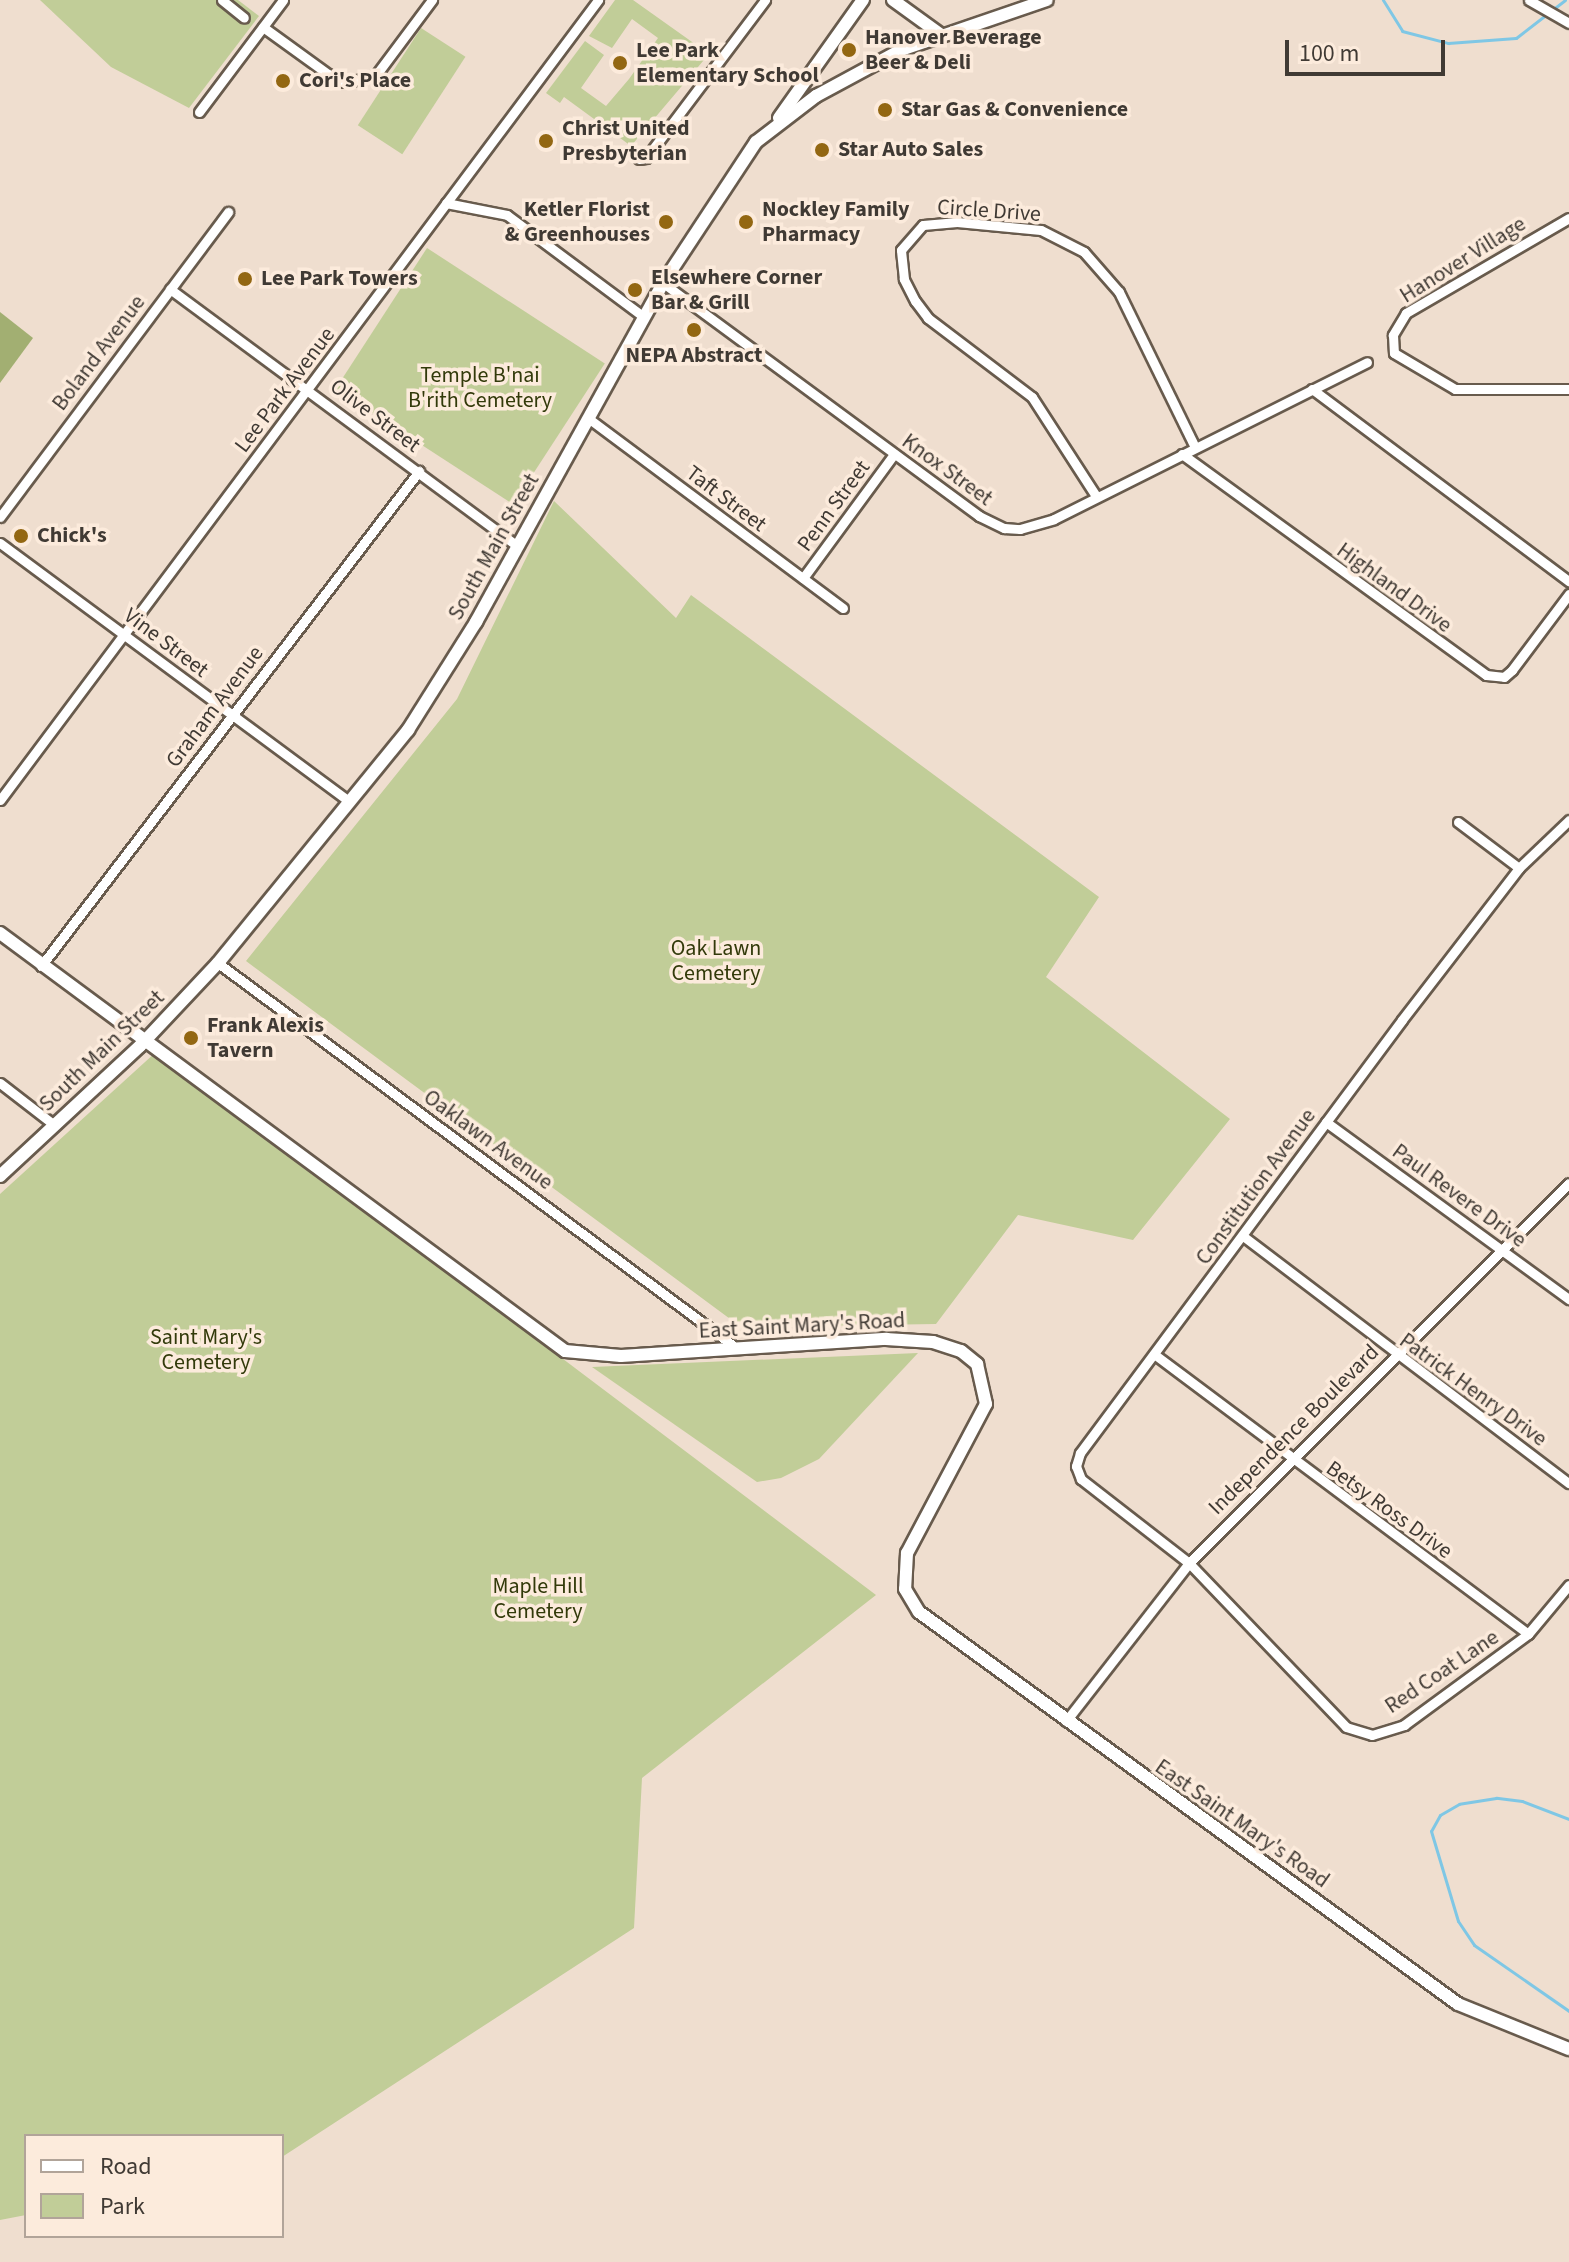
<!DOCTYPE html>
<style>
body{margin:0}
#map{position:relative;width:1569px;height:2262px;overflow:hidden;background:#efdecf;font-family:"Source Sans 3",sans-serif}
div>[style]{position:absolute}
.green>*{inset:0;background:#c1cd98;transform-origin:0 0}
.forest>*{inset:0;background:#a2af72}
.stream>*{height:3px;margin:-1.5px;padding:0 1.5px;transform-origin:1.5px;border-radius:1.5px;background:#7fc7e5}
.roads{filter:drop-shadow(2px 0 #685b4d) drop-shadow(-2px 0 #685b4d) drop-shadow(0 2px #685b4d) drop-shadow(0 -2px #685b4d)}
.street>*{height:9px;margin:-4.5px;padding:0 4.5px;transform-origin:4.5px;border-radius:4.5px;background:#fff}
.secondary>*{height:12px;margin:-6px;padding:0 6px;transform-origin:6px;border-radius:6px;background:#fff}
.dots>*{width:22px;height:22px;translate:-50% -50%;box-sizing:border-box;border:4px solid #fcebdc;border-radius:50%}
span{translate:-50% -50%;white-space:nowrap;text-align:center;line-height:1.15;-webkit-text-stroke:7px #fcebdc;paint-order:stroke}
.poi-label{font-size:22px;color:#403a34;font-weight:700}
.left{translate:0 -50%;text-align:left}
.right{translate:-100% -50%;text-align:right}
.street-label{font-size:22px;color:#403a34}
.park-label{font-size:22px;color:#323a0a}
.legend{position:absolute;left:24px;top:2134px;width:260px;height:104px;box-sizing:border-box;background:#fcebdc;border:2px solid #b1a499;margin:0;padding:10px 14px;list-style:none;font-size:24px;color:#403a34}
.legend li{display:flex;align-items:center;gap:16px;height:40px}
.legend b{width:40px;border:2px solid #b1a499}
.scale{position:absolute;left:1285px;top:40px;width:160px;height:36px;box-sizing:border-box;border:4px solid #403a34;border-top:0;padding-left:10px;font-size:24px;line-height:28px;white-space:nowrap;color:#403a34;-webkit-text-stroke:6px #fcebdc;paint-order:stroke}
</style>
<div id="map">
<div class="green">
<div style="clip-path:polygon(40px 0,238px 0,259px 16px,189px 108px,111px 67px)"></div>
<div style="clip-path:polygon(615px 0,633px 0,709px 54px,631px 146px,564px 97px,560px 103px,546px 93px,585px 41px,604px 55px,581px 88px,606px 106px,629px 79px,658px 38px,632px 19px,612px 48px,589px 36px)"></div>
<div style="left:421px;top:28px;width:53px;height:116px;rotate:33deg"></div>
<div style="left:427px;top:248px;width:212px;height:168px;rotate:33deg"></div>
<div style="clip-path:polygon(554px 501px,676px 618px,691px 595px,1099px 897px,1046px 977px,1230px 1119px,1133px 1240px,1018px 1215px,936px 1324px,741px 1327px,246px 961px,457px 699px)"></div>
<div style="clip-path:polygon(156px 1052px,876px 1595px,642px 1778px,634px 1928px,282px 2157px,282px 2136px,26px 2136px,26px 2215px,0 2220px,0 1194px)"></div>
<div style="clip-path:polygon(918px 1353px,819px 1459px,781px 1478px,757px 1482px,592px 1367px)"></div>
</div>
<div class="forest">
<div style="clip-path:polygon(0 312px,33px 338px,0 383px)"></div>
</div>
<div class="stream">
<div style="left:1383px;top:0;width:36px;rotate:58deg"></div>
<div style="left:1402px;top:31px;width:48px;rotate:14.6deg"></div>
<div style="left:1448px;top:43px;width:68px;rotate:-4.2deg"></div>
<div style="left:1516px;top:38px;width:62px;rotate:-37.8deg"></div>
<div style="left:1569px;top:1819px;width:50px;rotate:-159deg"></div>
<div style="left:1522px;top:1801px;width:26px;rotate:-173deg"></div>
<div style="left:1496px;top:1798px;width:37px;rotate:171deg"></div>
<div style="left:1459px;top:1804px;width:22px;rotate:150deg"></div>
<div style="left:1440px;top:1815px;width:18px;rotate:119deg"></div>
<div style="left:1431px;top:1831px;width:94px;rotate:73.3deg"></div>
<div style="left:1458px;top:1921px;width:29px;rotate:56deg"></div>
<div style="left:1474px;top:1945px;width:116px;rotate:34.8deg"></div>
</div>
<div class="roads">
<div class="street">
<div style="left:222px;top:0;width:28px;rotate:39deg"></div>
<div style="left:1529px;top:0;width:46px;rotate:29.9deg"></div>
<div style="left:263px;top:27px;width:80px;rotate:35.9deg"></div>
<div style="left:328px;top:74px;width:17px;rotate:28deg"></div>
<div style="left:343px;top:82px;width:14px;rotate:-8deg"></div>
<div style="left:357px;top:80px;width:20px;rotate:-15deg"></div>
<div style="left:376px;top:75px;width:94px;rotate:-53.3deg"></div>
<div style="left:199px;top:112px;width:140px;rotate:-53.1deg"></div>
<div style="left:639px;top:159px;width:7px;rotate:-8deg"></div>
<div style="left:646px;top:158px;width:198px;rotate:-53deg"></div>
<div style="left:446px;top:203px;width:62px;rotate:11.1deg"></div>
<div style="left:507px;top:215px;width:171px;rotate:36.7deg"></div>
<div style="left:1569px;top:218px;width:189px;rotate:149.8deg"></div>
<div style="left:1406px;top:313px;width:26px;rotate:121deg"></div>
<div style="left:1393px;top:335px;width:18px;rotate:87deg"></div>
<div style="left:1394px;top:353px;width:71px;rotate:30.5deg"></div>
<div style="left:1455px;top:389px;width:114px"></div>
<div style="left:663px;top:283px;width:393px;rotate:36.4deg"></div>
<div style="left:979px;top:516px;width:28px;rotate:26deg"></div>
<div style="left:1004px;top:528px;width:16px;rotate:4deg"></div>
<div style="left:1020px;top:529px;width:35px;rotate:-16deg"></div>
<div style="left:1054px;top:519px;width:350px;rotate:-26.6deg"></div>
<div style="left:170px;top:289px;width:432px;rotate:36.5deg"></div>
<div style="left:1312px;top:389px;width:321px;rotate:36.8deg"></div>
<div style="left:588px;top:418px;width:318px;rotate:36.7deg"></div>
<div style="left:1182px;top:454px;width:376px;rotate:36deg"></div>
<div style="left:1486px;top:675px;width:18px;rotate:6deg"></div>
<div style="left:1504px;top:677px;width:11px;rotate:-41deg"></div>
<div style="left:1512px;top:670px;width:95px;rotate:-53.1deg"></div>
<div style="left:1096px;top:496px;width:118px;rotate:-122.9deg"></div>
<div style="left:1032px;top:397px;width:131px;rotate:-142.8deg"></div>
<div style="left:928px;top:318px;width:21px;rotate:-127deg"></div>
<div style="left:915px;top:301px;width:25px;rotate:-117deg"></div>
<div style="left:904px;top:279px;width:29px;rotate:-96deg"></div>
<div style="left:901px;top:250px;width:33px;rotate:-49deg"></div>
<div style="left:923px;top:225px;width:34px;rotate:-5deg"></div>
<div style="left:957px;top:222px;width:84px;rotate:5.4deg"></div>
<div style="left:1041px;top:230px;width:48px;rotate:27.1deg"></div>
<div style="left:1084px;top:252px;width:53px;rotate:48.8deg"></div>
<div style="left:1119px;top:292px;width:173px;rotate:63.9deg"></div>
<div style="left:0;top:517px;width:381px;rotate:-53.2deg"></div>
<div style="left:0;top:543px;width:434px;rotate:36.5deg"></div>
<div style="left:803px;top:578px;width:154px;rotate:-53.7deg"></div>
<div style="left:0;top:800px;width:999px;rotate:-53.22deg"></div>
<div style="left:1569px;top:820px;width:69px;rotate:136.2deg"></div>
<div style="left:1519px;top:868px;width:192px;rotate:127.6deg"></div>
<div style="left:1402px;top:1020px;width:540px;rotate:126.64deg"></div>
<div style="left:1080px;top:1453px;width:14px;rotate:107deg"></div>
<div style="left:1076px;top:1466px;width:14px;rotate:69deg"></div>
<div style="left:1081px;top:1479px;width:137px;rotate:37.9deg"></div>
<div style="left:1189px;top:1563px;width:227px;rotate:46.2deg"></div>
<div style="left:1346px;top:1727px;width:27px;rotate:17deg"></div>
<div style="left:1372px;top:1735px;width:34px;rotate:-17deg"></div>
<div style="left:1404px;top:1725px;width:154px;rotate:-36.3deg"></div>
<div style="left:1528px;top:1634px;width:64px;rotate:-50.1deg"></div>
<div style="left:1458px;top:822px;width:76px;rotate:37deg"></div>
<div style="left:218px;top:963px;width:644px;rotate:36.6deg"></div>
<div style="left:41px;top:966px;width:623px;rotate:-52.63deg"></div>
<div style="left:0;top:1083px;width:67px;rotate:37.7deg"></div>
<div style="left:1326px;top:1122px;width:301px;rotate:36.1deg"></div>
<div style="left:1243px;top:1236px;width:409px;rotate:37.2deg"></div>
<div style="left:1154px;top:1354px;width:467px;rotate:36.8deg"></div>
<div style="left:1066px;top:1721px;width:200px;rotate:-52.1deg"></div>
<div style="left:1189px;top:1563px;width:537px;rotate:-45deg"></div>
</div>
<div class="secondary">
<div style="left:893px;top:0;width:58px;rotate:35.9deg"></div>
<div style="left:779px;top:118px;width:145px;rotate:-54.6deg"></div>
<div style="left:0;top:933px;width:703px;rotate:36.49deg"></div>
<div style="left:565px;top:1351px;width:56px;rotate:5.1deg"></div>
<div style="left:621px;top:1356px;width:266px;rotate:-3.7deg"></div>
<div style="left:886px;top:1339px;width:47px;rotate:3.7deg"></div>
<div style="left:933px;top:1342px;width:29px;rotate:18deg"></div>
<div style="left:961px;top:1351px;width:21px;rotate:39deg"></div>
<div style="left:977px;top:1364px;width:41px;rotate:77.3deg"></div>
<div style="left:986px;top:1404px;width:169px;rotate:117.9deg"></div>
<div style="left:907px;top:1553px;width:36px;rotate:93deg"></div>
<div style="left:905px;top:1589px;width:27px;rotate:59deg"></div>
<div style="left:919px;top:1612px;width:666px;rotate:36.03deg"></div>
<div style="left:1458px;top:2004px;width:120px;rotate:22.1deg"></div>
<div style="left:0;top:1176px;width:191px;rotate:-42.9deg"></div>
<div style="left:140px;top:1046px;width:114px;rotate:-46.8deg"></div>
<div style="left:218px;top:963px;width:301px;rotate:-50.8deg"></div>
<div style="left:408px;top:730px;width:128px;rotate:-57.8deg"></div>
<div style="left:476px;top:622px;width:387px;rotate:-61.1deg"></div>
<div style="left:663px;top:283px;width:169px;rotate:-56.6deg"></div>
<div style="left:756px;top:142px;width:76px;rotate:-37.5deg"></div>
<div style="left:816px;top:96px;width:97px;rotate:-28.4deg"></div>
<div style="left:901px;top:50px;width:154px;rotate:-18.9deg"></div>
</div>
</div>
<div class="dots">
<div style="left:849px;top:50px;background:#936712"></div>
<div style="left:620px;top:63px;background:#936712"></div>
<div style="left:283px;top:81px;background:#936712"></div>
<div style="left:885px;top:110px;background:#936712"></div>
<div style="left:546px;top:141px;background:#936712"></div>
<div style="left:822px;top:150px;background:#936712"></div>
<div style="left:666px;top:222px;background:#936712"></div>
<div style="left:746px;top:222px;background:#936712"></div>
<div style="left:245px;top:279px;background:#936712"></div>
<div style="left:635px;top:290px;background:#936712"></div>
<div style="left:694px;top:330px;background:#936712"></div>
<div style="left:21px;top:536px;background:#936712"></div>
<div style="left:191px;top:1038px;background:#936712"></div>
</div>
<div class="poi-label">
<span class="left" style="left:865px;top:50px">Hanover Beverage<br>Beer &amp; Deli</span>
<span class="left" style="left:636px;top:63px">Lee Park<br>Elementary School</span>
<span class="left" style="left:299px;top:81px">Cori's Place</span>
<span class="left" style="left:901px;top:110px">Star Gas &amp; Convenience</span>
<span class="left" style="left:562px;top:141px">Christ United<br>Presbyterian</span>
<span class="left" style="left:838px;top:150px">Star Auto Sales</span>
<span class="right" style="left:650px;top:222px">Ketler Florist<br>&amp; Greenhouses</span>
<span class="left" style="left:762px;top:222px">Nockley Family<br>Pharmacy</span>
<span class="left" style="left:651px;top:290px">Elsewhere Corner<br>Bar &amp; Grill</span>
<span class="left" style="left:261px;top:279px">Lee Park Towers</span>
<span style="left:694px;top:356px">NEPA Abstract</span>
<span class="left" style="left:37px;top:536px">Chick's</span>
<span class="left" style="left:207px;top:1038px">Frank Alexis<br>Tavern</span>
</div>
<div class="street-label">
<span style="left:989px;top:211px;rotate:4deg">Circle Drive</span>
<span style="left:1463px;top:260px;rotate:-32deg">Hanover Village</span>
<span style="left:99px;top:353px;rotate:-53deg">Boland Avenue</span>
<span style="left:285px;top:390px;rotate:-53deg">Lee Park Avenue</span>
<span style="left:375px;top:416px;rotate:37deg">Olive Street</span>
<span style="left:947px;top:470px;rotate:36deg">Knox Street</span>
<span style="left:726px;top:499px;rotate:37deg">Taft Street</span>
<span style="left:834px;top:506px;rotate:-54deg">Penn Street</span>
<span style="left:494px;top:547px;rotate:-61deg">South Main Street</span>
<span style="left:1394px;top:588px;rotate:36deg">Highland Drive</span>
<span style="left:166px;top:643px;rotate:37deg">Vine Street</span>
<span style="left:215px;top:707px;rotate:-53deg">Graham Avenue</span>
<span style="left:102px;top:1051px;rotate:-44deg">South Main Street</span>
<span style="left:488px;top:1140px;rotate:36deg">Oaklawn Avenue</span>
<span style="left:1256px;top:1187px;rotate:-54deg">Constitution Avenue</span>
<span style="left:1459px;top:1196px;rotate:36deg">Paul Revere Drive</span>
<span style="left:802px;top:1326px;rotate:-3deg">East Saint Mary's Road</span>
<span style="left:1473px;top:1390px;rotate:36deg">Patrick Henry Drive</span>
<span style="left:1294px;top:1430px;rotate:-45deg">Independence Boulevard</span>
<span style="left:1389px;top:1510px;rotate:36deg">Betsy Ross Drive</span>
<span style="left:1442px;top:1672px;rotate:-34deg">Red Coat Lane</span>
<span style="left:1242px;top:1824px;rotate:35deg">East Saint Mary's Road</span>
</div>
<div class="park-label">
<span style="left:480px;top:388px">Temple B'nai<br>B'rith Cemetery</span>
<span style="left:716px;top:961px">Oak Lawn<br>Cemetery</span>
<span style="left:206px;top:1350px">Saint Mary's<br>Cemetery</span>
<span style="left:538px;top:1599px">Maple Hill<br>Cemetery</span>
</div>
<ul class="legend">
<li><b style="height:10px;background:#fff"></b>Road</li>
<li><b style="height:22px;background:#c1cd98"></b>Park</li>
</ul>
<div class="scale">100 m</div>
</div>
